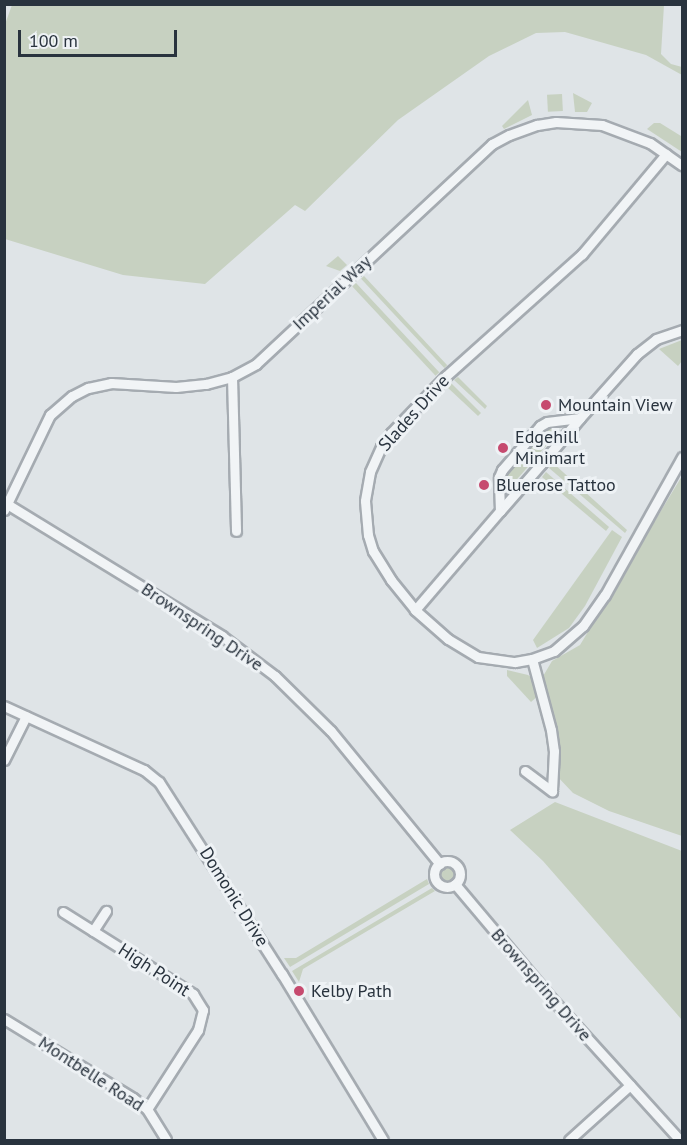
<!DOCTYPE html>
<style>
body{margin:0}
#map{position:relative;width:687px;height:1145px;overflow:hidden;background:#dfe4e7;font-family:"PT Sans",sans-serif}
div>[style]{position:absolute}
.green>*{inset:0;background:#c7d1c1;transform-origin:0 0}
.round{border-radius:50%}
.roads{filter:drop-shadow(2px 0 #a5abb1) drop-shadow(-2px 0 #a5abb1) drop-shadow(0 2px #a5abb1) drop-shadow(0 -2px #a5abb1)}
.street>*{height:9px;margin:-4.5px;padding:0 4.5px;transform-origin:4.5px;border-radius:4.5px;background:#f1f4f6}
.street>.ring{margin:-4.5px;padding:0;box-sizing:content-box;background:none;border:9px solid #f1f4f6;border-radius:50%}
.dots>*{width:16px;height:16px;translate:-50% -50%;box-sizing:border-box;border:3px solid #eef2f5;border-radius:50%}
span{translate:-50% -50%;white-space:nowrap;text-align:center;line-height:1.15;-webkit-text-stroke:6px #eef2f5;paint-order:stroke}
.street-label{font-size:18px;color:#29333e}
.poi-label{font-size:18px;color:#29333e}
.left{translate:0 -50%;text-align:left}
.frame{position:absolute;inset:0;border:6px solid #29333e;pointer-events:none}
.scale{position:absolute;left:18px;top:30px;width:159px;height:27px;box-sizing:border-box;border:3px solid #29333e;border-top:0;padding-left:8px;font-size:18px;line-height:21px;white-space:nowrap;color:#29333e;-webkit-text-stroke:4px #eef2f5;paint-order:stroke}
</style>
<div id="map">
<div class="green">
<div style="clip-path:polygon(12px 5px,664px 5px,661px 54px,671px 64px,682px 67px,682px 75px,646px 55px,565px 32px,536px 33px,489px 56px,398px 120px,305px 211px,295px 205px,205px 284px,123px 275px,5px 239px,4px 27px)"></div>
<div style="clip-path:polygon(573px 93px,592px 103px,587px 112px,575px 112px)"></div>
<div style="left:562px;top:94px;width:17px;height:15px;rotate:87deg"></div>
<div style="clip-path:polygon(528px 100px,532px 115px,504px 129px,502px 126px)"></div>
<div style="clip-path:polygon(654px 123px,660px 123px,681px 136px,682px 152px,647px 129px)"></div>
<div style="clip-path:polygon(338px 256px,347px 265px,340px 271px,326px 266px)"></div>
<div style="left:364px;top:276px;width:122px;height:4px;rotate:47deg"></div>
<div style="left:356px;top:283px;width:122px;height:5px;rotate:47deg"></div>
<div style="clip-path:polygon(682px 340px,682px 361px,678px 366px,659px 349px)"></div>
<div style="clip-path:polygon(458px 377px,487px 406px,485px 409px,454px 380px)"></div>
<div style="clip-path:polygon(451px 383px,481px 413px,478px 416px,447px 387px)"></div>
<div style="clip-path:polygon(546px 428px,555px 428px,558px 433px,536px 457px,526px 449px)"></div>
<div style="clip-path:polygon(524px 451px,534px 460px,511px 486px,507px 485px,506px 472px)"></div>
<div style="clip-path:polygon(553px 463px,627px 530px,625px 533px,549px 468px)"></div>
<div style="clip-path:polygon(546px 472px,609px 527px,606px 531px,542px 477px)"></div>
<div style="clip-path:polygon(682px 476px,682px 836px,609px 811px,573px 793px,556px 775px,556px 731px,542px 678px,552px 661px,580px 645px)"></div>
<div style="clip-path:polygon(612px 530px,622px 537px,585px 606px,569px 628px,537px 648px,533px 640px)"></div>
<div style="clip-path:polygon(507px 670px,528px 675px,535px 680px,539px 695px,531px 702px,507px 676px)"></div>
<div style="clip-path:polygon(555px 802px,682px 851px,682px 1020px,543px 861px,510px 830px)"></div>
<div class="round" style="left:441px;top:867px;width:14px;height:14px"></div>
<div style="clip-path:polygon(427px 879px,429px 884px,290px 967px,284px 958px,296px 958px)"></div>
<div style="clip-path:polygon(432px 888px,435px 891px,303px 969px,299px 982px,292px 971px)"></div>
</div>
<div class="roads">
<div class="street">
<div style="left:666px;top:154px;width:131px;rotate:130deg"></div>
<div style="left:582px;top:254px;width:183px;rotate:138.1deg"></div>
<div style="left:446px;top:376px;width:79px;rotate:134deg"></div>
<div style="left:391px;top:433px;width:17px;rotate:126deg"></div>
<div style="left:381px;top:447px;width:27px;rotate:114deg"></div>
<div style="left:370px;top:472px;width:29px;rotate:100deg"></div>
<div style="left:365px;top:501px;width:34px;rotate:85deg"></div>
<div style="left:368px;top:535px;width:17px;rotate:73deg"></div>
<div style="left:373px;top:551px;width:34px;rotate:58deg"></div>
<div style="left:391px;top:580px;width:38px;rotate:51deg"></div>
<div style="left:415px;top:610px;width:44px;rotate:41.3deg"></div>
<div style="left:448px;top:639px;width:35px;rotate:31deg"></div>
<div style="left:478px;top:657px;width:37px;rotate:8deg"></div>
<div style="left:515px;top:662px;width:17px;rotate:-10deg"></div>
<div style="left:532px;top:659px;width:23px;rotate:-20deg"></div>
<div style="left:554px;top:651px;width:38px;rotate:-41deg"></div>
<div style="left:583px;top:626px;width:38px;rotate:-55deg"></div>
<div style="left:605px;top:595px;width:158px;rotate:-60.8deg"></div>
<div style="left:232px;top:377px;width:154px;rotate:88.5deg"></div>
<div style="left:580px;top:418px;width:60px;rotate:130.3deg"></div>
<div style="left:541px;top:464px;width:62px;rotate:131.1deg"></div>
<div style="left:500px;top:511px;width:34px;rotate:-92deg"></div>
<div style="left:499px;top:477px;width:8px;rotate:-67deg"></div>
<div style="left:502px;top:470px;width:58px;rotate:-49.2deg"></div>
<div style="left:540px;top:426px;width:8px;rotate:-30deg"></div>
<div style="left:547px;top:422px;width:33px;rotate:-7deg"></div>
<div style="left:580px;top:418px;width:86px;rotate:-48.3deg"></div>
<div style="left:637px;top:354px;width:24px;rotate:-38deg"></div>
<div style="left:656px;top:339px;width:28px;rotate:-19deg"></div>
<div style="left:7px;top:504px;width:252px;rotate:31.5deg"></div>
<div style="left:222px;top:636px;width:66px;rotate:37deg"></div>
<div style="left:275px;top:676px;width:78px;rotate:44.5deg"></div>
<div style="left:331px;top:731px;width:172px;rotate:50.7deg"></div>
<div style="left:4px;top:510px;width:106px;rotate:-64.2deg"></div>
<div style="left:50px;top:415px;width:29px;rotate:-41deg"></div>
<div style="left:72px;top:396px;width:18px;rotate:-27deg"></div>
<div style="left:88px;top:388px;width:24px;rotate:-12deg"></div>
<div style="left:111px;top:383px;width:65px;rotate:3.5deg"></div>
<div style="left:176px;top:387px;width:30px;rotate:-6deg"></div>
<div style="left:206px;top:384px;width:27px;rotate:-15deg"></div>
<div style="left:232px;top:377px;width:27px;rotate:-28deg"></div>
<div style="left:256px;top:364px;width:323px;rotate:-43deg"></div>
<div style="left:492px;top:144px;width:19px;rotate:-28deg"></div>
<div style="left:509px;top:135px;width:30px;rotate:-20deg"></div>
<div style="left:537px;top:125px;width:19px;rotate:-9deg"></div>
<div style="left:556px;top:122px;width:46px;rotate:3.7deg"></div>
<div style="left:602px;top:125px;width:51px;rotate:20.6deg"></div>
<div style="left:650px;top:143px;width:39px;rotate:35deg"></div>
<div style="left:415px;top:610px;width:130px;rotate:-49.4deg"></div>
<div style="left:532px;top:659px;width:73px;rotate:75deg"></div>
<div style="left:551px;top:730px;width:21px;rotate:82deg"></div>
<div style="left:554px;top:751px;width:40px;rotate:92.9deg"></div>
<div style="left:4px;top:706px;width:154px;rotate:24.6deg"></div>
<div style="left:144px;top:770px;width:19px;rotate:39deg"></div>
<div style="left:159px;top:782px;width:228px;rotate:57.4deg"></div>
<div style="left:282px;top:974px;width:194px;rotate:58.7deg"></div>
<div style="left:4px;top:760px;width:49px;rotate:-63.4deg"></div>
<div style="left:525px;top:771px;width:34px;rotate:37deg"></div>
<div class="ring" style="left:434px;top:861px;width:17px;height:17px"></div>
<div style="left:455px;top:884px;width:150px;rotate:49.9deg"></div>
<div style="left:552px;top:999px;width:190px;rotate:47.8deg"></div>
<div style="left:63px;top:912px;width:154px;rotate:32.2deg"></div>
<div style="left:193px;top:994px;width:19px;rotate:58deg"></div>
<div style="left:203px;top:1010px;width:21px;rotate:104deg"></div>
<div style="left:198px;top:1030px;width:94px;rotate:122.8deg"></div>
<div style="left:93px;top:931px;width:24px;rotate:-57deg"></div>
<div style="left:4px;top:1019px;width:151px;rotate:31.5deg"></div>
<div style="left:133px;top:1098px;width:18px;rotate:38deg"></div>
<div style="left:147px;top:1109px;width:36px;rotate:58deg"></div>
<div style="left:569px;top:1140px;width:82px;rotate:-42deg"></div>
</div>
</div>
<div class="dots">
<div style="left:546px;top:405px;background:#c64a6f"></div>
<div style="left:503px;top:448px;background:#c64a6f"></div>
<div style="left:484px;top:485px;background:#c64a6f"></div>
<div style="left:299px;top:991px;background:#c64a6f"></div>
</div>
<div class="street-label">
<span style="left:332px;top:293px;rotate:-43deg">Imperial Way</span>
<span style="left:414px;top:413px;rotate:-48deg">Slades Drive</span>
<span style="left:202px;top:627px;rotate:34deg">Brownspring Drive</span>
<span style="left:234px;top:897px;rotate:58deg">Domonic Drive</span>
<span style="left:154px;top:970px;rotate:33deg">High Point</span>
<span style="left:541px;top:985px;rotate:49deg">Brownspring Drive</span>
<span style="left:91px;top:1074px;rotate:33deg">Montbelle Road</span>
</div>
<div class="poi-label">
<span class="left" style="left:558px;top:405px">Mountain View</span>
<span class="left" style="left:515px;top:448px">Edgehill<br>Minimart</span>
<span class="left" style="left:496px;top:485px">Bluerose Tattoo</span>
<span class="left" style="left:311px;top:991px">Kelby Path</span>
</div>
<div class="frame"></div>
<div class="scale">100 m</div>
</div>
